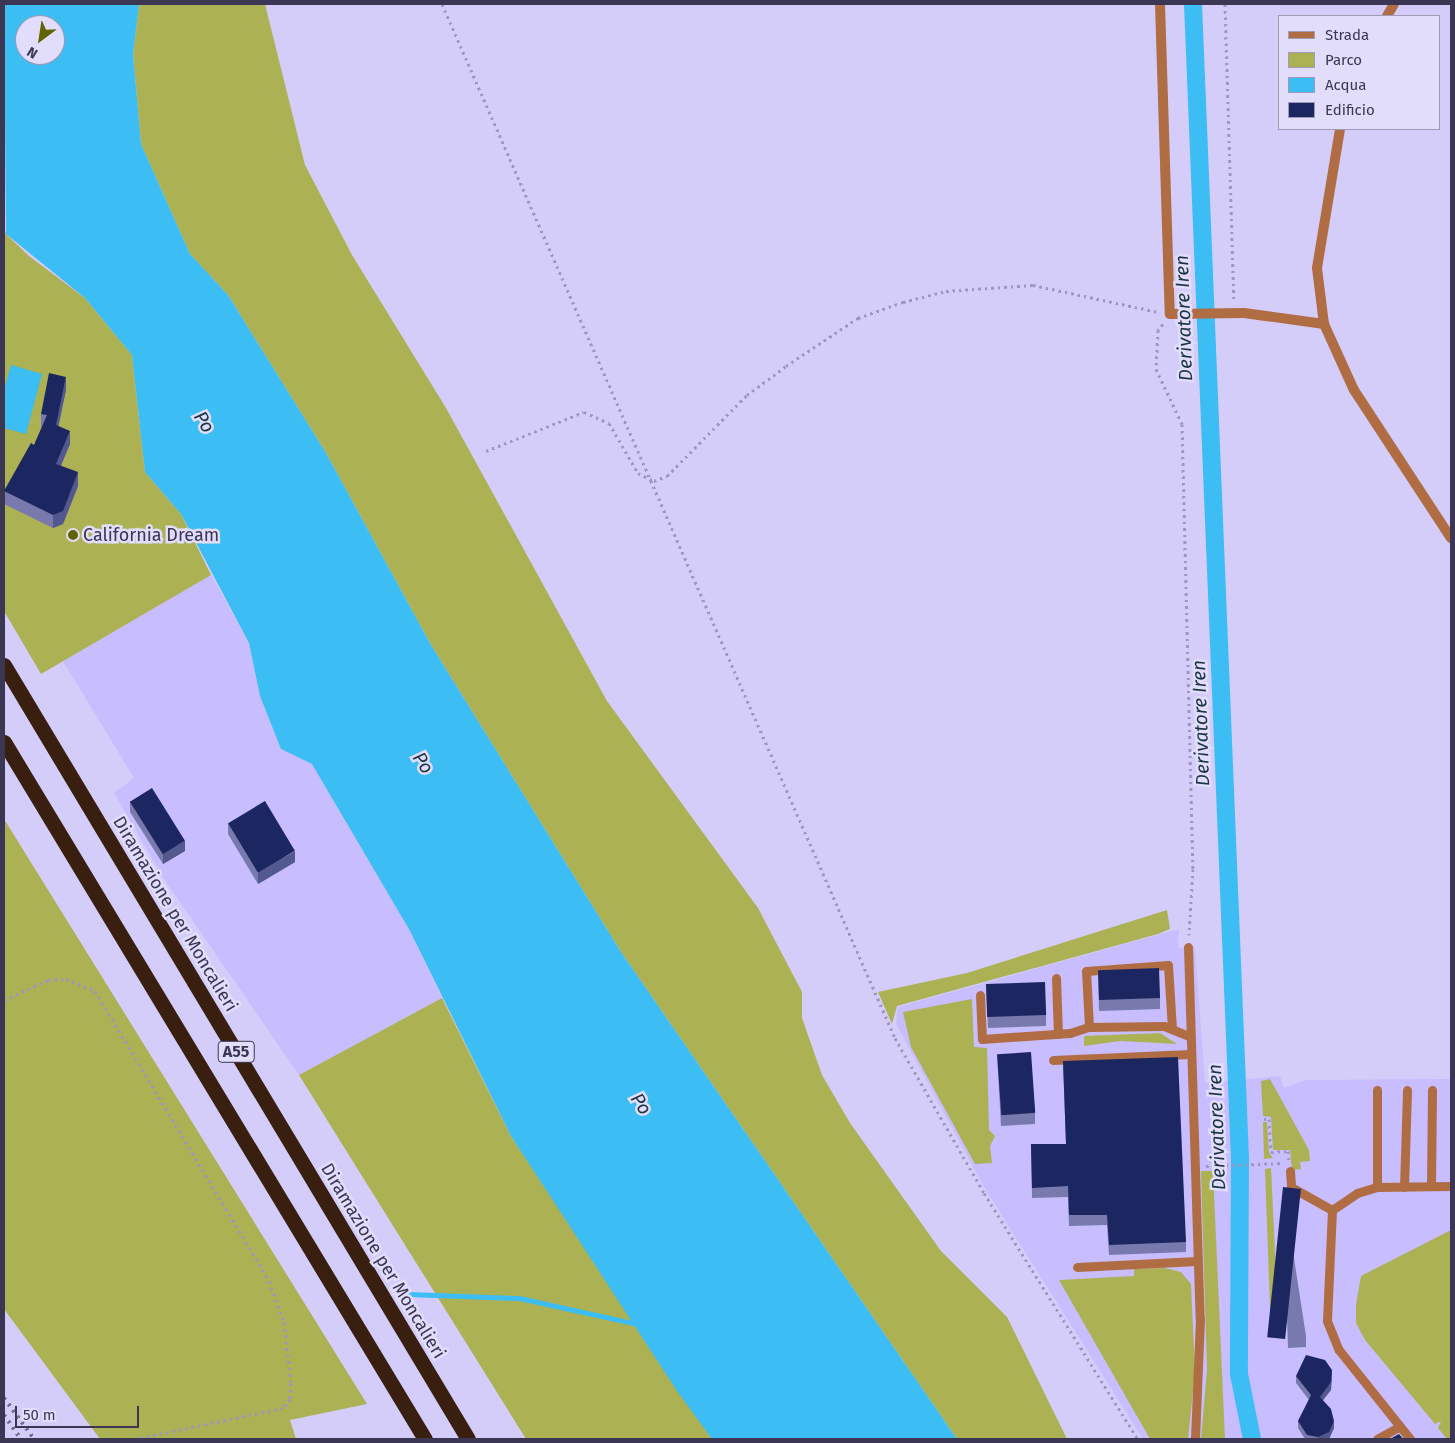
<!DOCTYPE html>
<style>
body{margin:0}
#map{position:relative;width:1455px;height:1443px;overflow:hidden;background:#d4cdfa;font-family:"Fira Sans",sans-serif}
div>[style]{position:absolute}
.built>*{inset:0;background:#c8bdfe}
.green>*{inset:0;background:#acb154}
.water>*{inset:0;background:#3cbdf4}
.stream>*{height:5px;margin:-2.5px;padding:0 2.5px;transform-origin:2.5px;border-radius:2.5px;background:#3cbdf4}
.canal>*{height:18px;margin:-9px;padding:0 9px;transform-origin:9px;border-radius:9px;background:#3cbdf4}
.path>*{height:3px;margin-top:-1.5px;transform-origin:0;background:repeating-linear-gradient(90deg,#9d97be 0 2.5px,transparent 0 6.5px)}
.lane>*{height:9px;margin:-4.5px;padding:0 4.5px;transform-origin:4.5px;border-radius:4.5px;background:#b06d43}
.street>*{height:10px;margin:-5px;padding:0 5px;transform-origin:5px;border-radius:5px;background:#b06d43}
.highway>*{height:15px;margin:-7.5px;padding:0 7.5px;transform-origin:7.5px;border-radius:7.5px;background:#381f10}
.rail>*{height:4px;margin-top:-2px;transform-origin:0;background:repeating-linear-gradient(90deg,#756f93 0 2.5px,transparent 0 7.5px)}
.wall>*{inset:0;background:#787aad}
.shaded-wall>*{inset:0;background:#53588e}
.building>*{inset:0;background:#1c2660;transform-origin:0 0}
.dots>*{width:14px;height:14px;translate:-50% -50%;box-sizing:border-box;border:2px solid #e1ddfb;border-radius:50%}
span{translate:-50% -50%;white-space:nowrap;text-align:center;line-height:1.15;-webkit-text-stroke:5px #e1ddfb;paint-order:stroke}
.shield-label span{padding:1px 4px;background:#e1ddfb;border:1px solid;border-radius:4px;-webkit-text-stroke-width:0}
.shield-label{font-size:16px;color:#3b3654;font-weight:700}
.poi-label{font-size:18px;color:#3b3654}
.left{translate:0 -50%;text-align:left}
.street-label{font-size:18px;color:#3b3654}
.water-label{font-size:19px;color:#1a3441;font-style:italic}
.frame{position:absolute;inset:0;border:5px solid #3b3654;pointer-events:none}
.legend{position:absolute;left:1278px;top:15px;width:162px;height:115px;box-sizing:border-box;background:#e1ddfb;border:1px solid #9f9ab8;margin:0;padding:6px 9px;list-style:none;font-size:15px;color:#3b3654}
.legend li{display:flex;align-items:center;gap:10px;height:25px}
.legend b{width:25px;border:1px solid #9f9ab8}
.north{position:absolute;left:15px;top:15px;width:50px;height:50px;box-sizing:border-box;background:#e1ddfb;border:1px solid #9f9ab8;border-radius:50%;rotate:211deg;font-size:14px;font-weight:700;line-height:20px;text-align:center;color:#3b3654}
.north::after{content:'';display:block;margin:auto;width:18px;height:22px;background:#616400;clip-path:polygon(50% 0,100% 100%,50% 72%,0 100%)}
.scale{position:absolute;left:15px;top:1406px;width:124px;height:22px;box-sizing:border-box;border:2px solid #3b3654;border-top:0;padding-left:6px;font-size:15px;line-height:18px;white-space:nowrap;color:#3b3654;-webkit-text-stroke:4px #e1ddfb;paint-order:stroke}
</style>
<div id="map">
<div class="built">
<div style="clip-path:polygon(211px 575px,249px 643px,260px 696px,281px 749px,312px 764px,410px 931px,442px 998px,299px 1075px,164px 879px,114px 793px,134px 778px,63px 661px)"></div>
<div style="clip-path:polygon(1179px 929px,1178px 948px,1195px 947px,1205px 1083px,1280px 1076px,1284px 1088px,1305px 1080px,1451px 1079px,1451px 1439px,1143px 1439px,984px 1187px,896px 1024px,898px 1007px)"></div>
</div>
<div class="green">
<div style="clip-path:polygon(139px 4px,265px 4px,305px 165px,352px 255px,446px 408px,607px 701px,758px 908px,802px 992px,802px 1018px,822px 1075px,850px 1123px,941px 1251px,1007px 1317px,1067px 1439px,957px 1439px,621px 952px,431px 645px,326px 453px,228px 295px,190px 254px,141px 144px,133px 54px)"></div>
<div style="clip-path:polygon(4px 225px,6px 234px,29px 256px,85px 298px,132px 355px,145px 472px,181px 514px,211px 575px,41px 674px,4px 611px)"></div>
<div style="clip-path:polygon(4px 819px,367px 1404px,290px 1420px,296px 1439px,100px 1439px,4px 1309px)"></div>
<div style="clip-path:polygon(1167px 910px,1170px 929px,1158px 934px,897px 1006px,892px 1024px,878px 992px,967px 973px)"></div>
<div style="clip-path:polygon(442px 998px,511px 1136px,712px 1439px,526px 1439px,299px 1075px)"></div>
<div style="clip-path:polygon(972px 999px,974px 1047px,987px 1048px,989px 1130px,995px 1136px,990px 1146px,992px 1163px,975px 1164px,911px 1047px,903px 1012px)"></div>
<div style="clip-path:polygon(1160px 1033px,1177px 1044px,1120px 1041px,1084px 1046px,1084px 1036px)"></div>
<div style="clip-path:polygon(1270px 1079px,1309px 1150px,1310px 1161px,1300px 1162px,1301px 1169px,1292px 1170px,1290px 1150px,1273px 1150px,1271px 1117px,1263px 1116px,1261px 1081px)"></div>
<div style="clip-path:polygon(1263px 1122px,1267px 1122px,1269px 1153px,1273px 1158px,1264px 1159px)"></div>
<div style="clip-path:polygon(1271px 1168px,1279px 1336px,1271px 1336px,1265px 1169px)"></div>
<div style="clip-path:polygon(1201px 1171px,1213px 1171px,1225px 1439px,1201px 1439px,1207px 1370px)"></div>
<div style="clip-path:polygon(1451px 1230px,1451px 1439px,1447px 1439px,1438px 1428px,1441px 1421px,1435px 1424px,1365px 1340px,1356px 1323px,1356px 1305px,1361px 1276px)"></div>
<div style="clip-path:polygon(1165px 1268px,1181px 1272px,1191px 1284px,1195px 1372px,1188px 1439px,1150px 1439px,1059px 1280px,1134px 1276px,1134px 1269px)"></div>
</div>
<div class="water">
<div style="clip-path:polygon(evenodd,4px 4px,139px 4px,133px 54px,141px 144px,190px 254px,228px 295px,326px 453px,431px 645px,621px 952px,957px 1439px,712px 1439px,677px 1391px,511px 1136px,410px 931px,312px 764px,281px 749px,260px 696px,249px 643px,181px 514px,145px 472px,132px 355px,85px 298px,6px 234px,4px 4px,25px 25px,55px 25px,55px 55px,25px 55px,25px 25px)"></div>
<div style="clip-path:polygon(11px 365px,42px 374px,26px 434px,4px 428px,4px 390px)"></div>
</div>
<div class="stream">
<div style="left:408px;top:1294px;width:111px;rotate:2.1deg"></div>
<div style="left:519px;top:1298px;width:117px;rotate:12.4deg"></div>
</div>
<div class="canal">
<div style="left:1193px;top:4px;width:1154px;rotate:87.67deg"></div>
<div style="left:1240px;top:1157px;width:217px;rotate:90.3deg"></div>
<div style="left:1239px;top:1374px;width:66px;rotate:78.7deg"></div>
</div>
<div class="path">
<div style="left:442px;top:4px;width:1129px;rotate:66.34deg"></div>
<div style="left:895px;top:1038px;width:179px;rotate:60.1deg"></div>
<div style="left:984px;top:1193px;width:290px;rotate:58deg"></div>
<div style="left:1225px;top:4px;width:297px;rotate:88.3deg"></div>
<div style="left:1163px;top:324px;width:8px;rotate:130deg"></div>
<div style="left:1158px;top:330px;width:39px;rotate:93deg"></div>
<div style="left:1156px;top:369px;width:61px;rotate:64.7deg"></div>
<div style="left:1182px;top:424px;width:445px;rotate:88.6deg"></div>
<div style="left:1193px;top:869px;width:66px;rotate:93.5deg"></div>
<div style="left:486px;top:451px;width:105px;rotate:-21.7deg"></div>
<div style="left:584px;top:412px;width:27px;rotate:24deg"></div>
<div style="left:609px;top:423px;width:58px;rotate:59.9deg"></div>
<div style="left:638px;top:473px;width:18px;rotate:27deg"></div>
<div style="left:654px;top:481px;width:14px;rotate:-21deg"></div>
<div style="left:667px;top:476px;width:114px;rotate:-45.4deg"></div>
<div style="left:747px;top:395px;width:49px;rotate:-36.6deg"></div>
<div style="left:786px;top:366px;width:87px;rotate:-33.7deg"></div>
<div style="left:858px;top:318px;width:48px;rotate:-19.6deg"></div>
<div style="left:903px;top:302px;width:44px;rotate:-14.3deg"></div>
<div style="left:946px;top:291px;width:87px;rotate:-3.9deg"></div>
<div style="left:1033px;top:285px;width:128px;rotate:12.2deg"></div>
<div style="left:4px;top:1000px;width:48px;rotate:-24.4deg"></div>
<div style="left:48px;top:980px;width:18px;rotate:-3deg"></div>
<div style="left:66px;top:979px;width:31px;rotate:22deg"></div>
<div style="left:95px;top:991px;width:338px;rotate:59deg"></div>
<div style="left:269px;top:1281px;width:44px;rotate:69.9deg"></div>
<div style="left:284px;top:1322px;width:61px;rotate:83.5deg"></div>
<div style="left:291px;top:1383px;width:16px;rotate:94deg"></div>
<div style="left:290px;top:1399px;width:11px;rotate:128deg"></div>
<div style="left:283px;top:1408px;width:151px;rotate:168.2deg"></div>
<div style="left:1264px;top:1119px;width:5px"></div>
<div style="left:1269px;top:1119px;width:33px;rotate:87deg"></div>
<div style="left:1271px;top:1152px;width:17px;rotate:-3deg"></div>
<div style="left:1288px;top:1151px;width:9px;rotate:84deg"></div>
<div style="left:1206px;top:1166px;width:77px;rotate:-2.2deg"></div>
</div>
<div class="lane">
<div style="left:1188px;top:947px;width:372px;rotate:88.2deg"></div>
<div style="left:1200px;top:1319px;width:120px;rotate:92.4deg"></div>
<div style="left:1056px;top:978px;width:56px;rotate:88deg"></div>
<div style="left:980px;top:995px;width:44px;rotate:87.4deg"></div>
<div style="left:982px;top:1039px;width:88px;rotate:-3.9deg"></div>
<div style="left:1070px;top:1033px;width:20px;rotate:-18deg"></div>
<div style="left:1172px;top:1029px;width:64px;rotate:-93.6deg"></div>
<div style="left:1168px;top:965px;width:82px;rotate:175.8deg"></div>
<div style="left:1086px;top:971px;width:56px;rotate:86.9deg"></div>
<div style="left:1089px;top:1027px;width:75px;rotate:-0.8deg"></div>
<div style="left:1164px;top:1026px;width:27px;rotate:22deg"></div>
<div style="left:1053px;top:1060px;width:137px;rotate:-2.5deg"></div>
<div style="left:1290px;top:1171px;width:16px;rotate:86deg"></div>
<div style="left:1291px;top:1187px;width:47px;rotate:29.3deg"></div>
<div style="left:1431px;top:1186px;width:96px;rotate:-89.4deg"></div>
<div style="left:1377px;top:1187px;width:97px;rotate:-90deg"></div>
<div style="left:1404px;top:1187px;width:97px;rotate:-88.2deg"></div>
<div style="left:1332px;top:1210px;width:111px;rotate:92.6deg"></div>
<div style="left:1327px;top:1321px;width:31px;rotate:68deg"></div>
<div style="left:1339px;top:1350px;width:114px;rotate:51.4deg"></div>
<div style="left:1332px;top:1210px;width:30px;rotate:-34deg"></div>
<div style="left:1357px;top:1193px;width:21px;rotate:-17deg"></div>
<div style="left:1377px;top:1187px;width:74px;rotate:-0.8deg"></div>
<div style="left:1077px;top:1267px;width:120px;rotate:-2.9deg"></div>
<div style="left:1377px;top:1439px;width:26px;rotate:-29deg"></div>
</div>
<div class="street">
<div style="left:1160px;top:4px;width:310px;rotate:88.2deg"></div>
<div style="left:1170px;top:314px;width:74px;rotate:-0.8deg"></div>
<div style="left:1244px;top:313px;width:81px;rotate:7.8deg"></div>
<div style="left:1387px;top:16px;width:14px;rotate:-60deg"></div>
<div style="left:1340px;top:129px;width:141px;rotate:99.4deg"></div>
<div style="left:1317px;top:268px;width:56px;rotate:82.9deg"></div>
<div style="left:1324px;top:324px;width:72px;rotate:65.6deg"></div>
<div style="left:1354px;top:390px;width:177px;rotate:56.8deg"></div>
</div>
<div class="highway">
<div style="left:4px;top:665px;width:902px;rotate:59.06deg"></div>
<div style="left:4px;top:742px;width:814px;rotate:58.87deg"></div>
</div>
<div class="rail">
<div style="left:4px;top:1398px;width:51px;rotate:53.8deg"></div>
<div style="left:4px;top:1415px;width:29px;rotate:55deg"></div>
</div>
<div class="wall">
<div style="clip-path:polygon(66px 390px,58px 426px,70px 444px,61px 466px,78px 486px,63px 524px,53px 528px,4px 504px,4px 491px,34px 445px,42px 427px,41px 427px,41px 414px)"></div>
<div style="clip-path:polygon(130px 801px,185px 851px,163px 864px,130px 812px)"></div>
<div style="clip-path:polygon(228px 823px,295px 862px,258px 884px,228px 834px)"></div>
<div style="clip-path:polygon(1098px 970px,1160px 998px,1160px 1009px,1099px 1011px)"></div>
<div style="clip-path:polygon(986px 984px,1046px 1015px,1046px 1026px,988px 1028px)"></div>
<div style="clip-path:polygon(997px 1054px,1035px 1113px,1035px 1124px,1001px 1126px)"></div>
<div style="clip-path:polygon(1063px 1061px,1186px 1242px,1186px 1252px,1109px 1255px,1107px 1225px,1069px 1226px,1068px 1197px,1032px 1198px,1031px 1144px,1066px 1144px)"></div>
<div style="clip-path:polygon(1283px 1187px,1306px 1336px,1306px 1347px,1288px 1348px)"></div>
<div style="clip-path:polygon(1296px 1376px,1332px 1377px,1331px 1390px,1323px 1400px,1334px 1428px,1329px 1439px,1305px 1439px,1298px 1428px,1298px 1421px,1309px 1400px,1296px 1383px)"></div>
</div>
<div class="shaded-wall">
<div style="clip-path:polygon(66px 377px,66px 390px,56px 438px,56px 425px)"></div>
<div style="clip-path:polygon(70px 431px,70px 444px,56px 477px,56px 464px)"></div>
<div style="clip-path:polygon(78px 472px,78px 486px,63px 524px,53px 528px,53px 515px)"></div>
<div style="clip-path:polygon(185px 840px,185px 851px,163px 864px,163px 854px)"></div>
<div style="clip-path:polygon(295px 851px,295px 862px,258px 884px,258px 873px)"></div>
<div style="clip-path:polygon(1332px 1370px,1331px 1390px,1320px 1404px,1320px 1397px)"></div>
<div style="clip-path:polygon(1334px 1421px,1334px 1428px,1329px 1439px,1318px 1439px,1318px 1437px)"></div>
</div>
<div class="building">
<div style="clip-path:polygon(49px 373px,66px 377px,56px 425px,70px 431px,56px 464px,78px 472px,63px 511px,53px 515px,4px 491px,31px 443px,34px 445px,47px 415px,41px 414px)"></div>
<div style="left:152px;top:788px;width:62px;height:26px;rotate:58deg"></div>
<div style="left:265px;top:801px;width:58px;height:43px;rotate:59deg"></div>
<div style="left:1159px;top:968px;width:30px;height:61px;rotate:88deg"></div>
<div style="left:1045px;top:982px;width:33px;height:59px;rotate:88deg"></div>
<div style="left:1031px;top:1052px;width:61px;height:34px;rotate:86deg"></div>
<div style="clip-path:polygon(1178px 1057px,1186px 1242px,1109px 1245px,1107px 1215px,1069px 1215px,1068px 1186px,1032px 1188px,1031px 1144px,1066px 1144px,1063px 1061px)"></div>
<div style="left:1283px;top:1187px;width:18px;height:151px;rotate:6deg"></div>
<div style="clip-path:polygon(1306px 1355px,1325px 1360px,1332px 1370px,1331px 1382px,1320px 1397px,1331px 1409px,1334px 1421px,1329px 1432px,1318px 1437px,1307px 1435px,1298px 1421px,1311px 1395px,1296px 1376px)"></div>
<div style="clip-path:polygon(1399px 1434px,1403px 1439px,1390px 1439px)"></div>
</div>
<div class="dots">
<div style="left:73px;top:535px;background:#616400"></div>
</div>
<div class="shield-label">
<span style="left:236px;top:1052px">A55</span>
</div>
<div class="poi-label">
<span class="left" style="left:83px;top:535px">California Dream</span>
</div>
<div class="street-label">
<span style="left:175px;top:914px;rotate:59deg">Diramazione per Moncalieri</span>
<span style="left:383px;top:1261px;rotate:59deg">Diramazione per Moncalieri</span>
</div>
<div class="water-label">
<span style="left:1184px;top:318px;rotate:-92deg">Derivatore Iren</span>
<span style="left:204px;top:422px;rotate:58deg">Po</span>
<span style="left:1201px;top:723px;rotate:-92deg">Derivatore Iren</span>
<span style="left:423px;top:763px;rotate:57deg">Po</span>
<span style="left:641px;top:1104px;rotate:57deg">Po</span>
<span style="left:1217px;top:1127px;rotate:-92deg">Derivatore Iren</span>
</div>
<div class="frame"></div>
<ul class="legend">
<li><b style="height:6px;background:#b06d43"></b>Strada</li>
<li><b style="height:14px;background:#acb154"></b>Parco</li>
<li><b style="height:14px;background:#3cbdf4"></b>Acqua</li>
<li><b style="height:14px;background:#1c2660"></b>Edificio</li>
</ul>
<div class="north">N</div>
<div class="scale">50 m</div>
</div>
